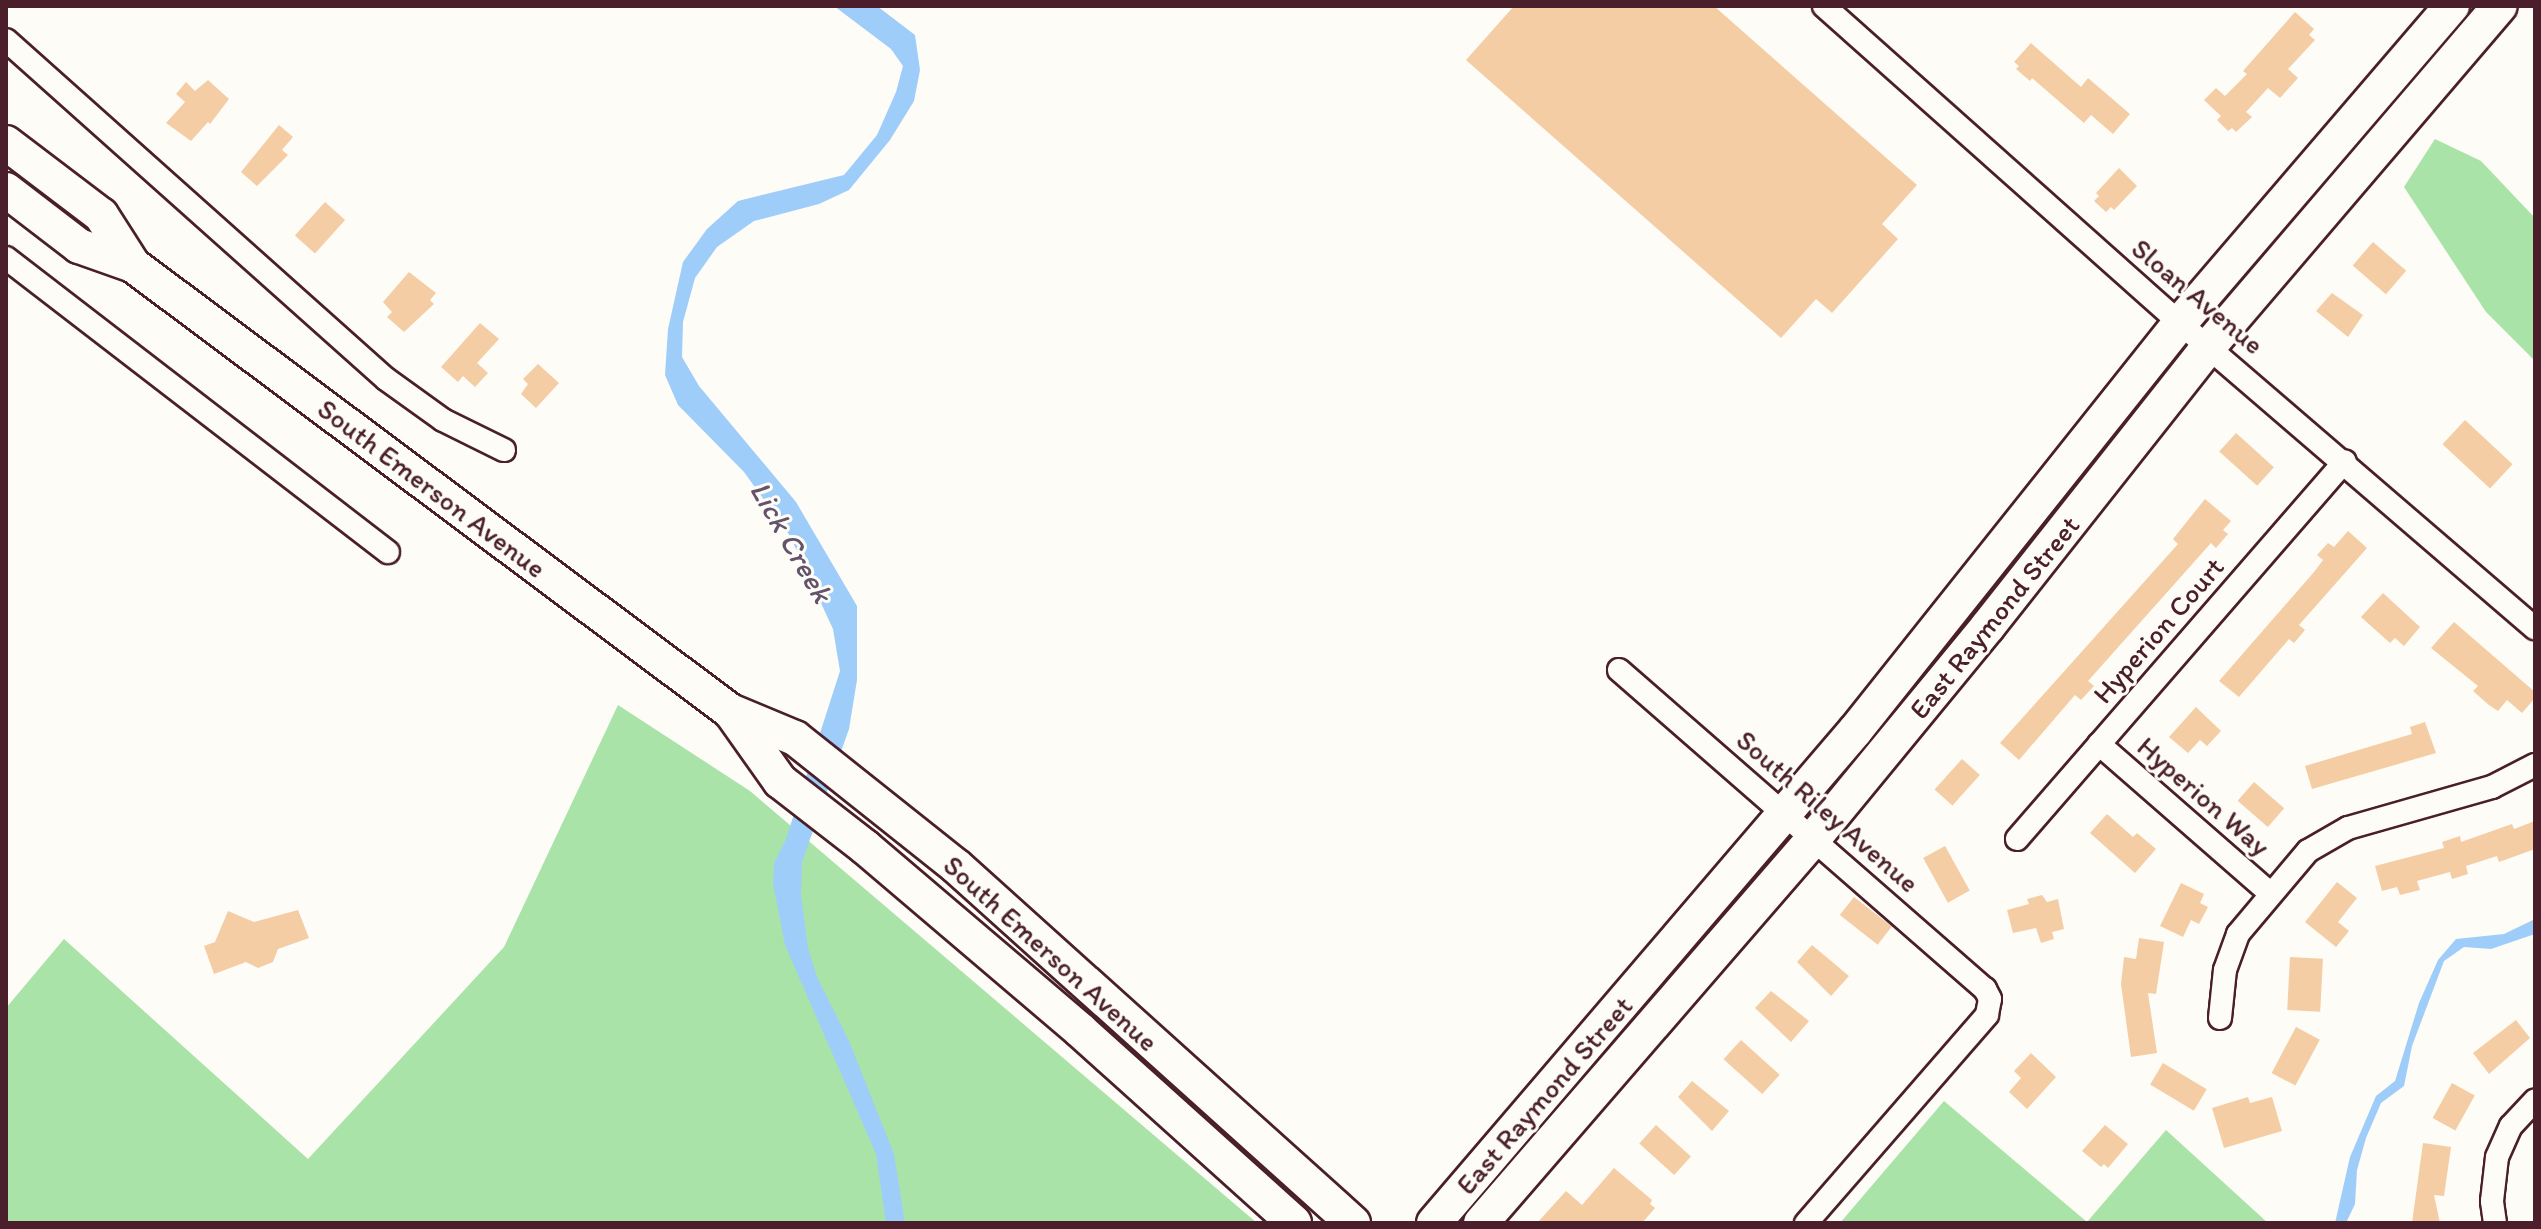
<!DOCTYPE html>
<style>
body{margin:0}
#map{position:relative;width:2541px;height:1229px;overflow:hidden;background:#fdfcf7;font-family:Itim,sans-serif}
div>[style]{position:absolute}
.green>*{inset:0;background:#a9e3a8}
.water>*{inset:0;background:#9fcdfa}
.building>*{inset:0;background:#f4cda4;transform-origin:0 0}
.roads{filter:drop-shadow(2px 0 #4a1f2b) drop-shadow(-2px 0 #4a1f2b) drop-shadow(0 2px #4a1f2b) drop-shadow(0 -2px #4a1f2b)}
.street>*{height:22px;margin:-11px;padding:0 11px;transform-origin:11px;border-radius:11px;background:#fdfcf7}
.primary>*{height:34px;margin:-17px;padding:0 17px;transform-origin:17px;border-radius:17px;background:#fdfcf7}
span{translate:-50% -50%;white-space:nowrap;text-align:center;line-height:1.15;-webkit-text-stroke:6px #fdfcf7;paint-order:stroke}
.street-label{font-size:28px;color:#4a1f2b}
.water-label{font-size:30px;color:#645369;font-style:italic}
.frame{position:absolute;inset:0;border:8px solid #4a1f2b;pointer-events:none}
</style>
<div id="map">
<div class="green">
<div style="clip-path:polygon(2435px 139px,2481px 161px,2535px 218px,2535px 361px,2486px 312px,2404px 187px)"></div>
<div style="clip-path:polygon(618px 705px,750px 791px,1257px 1223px,6px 1223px,6px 1008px,64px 939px,308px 1159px,504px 947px)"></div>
<div style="clip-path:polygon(1944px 1101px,2087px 1222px,2166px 1130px,2268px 1223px,1840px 1223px)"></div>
</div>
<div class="water">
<div style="clip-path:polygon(834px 6px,877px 6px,915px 35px,920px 70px,914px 101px,890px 140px,849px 190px,819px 204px,754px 221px,717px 247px,695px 278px,683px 322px,682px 357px,699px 386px,796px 502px,857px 606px,857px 680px,849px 729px,802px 862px,801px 895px,808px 948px,817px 977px,849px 1041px,894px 1154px,905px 1223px,886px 1223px,876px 1154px,785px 945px,773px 884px,774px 863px,786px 839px,840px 671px,833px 629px,790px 536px,744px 472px,678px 405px,665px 375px,668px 329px,683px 262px,707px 229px,738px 201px,844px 175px,877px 135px,896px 92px,903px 66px,891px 49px)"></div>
<div style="clip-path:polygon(2535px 919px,2535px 934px,2491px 949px,2464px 947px,2444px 961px,2412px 1046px,2404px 1086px,2381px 1103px,2366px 1138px,2357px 1170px,2355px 1204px,2346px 1223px,2335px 1223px,2350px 1157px,2376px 1096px,2395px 1081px,2419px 1003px,2438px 960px,2456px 939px,2504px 934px)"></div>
</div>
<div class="building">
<div style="clip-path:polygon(1514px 6px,1714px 6px,1917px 185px,1882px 224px,1898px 239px,1832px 313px,1816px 299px,1781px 338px,1466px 60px)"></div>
<div style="clip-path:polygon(2295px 12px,2314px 29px,2309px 35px,2315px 40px,2288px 69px,2298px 78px,2280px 98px,2268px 88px,2246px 112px,2252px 117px,2236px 132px,2232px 128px,2228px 131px,2217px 120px,2221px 116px,2204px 100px,2216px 88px,2225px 96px,2247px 74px,2243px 71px)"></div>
<div style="clip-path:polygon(2031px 43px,2081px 87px,2088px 78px,2130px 114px,2113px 134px,2091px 115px,2084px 123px,2032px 78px,2030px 81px,2016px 69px,2019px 66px,2014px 62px)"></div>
<div style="clip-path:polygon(208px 80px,229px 99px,210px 124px,208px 122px,191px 141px,166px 123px,185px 102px,176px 94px,186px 82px,195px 91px)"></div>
<div style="clip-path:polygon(279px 125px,293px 137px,282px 150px,288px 155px,257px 186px,241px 172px)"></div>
<div style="clip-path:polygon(2119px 168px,2137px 186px,2114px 210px,2111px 207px,2106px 212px,2094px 201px,2099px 196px,2096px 193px)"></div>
<div style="left:325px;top:202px;width:27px;height:45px;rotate:42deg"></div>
<div style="left:2373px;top:242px;width:44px;height:31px;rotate:41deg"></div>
<div style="clip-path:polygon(409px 272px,436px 293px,430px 300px,434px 304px,404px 332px,387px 317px,392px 312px,383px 302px)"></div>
<div style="clip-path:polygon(2332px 293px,2363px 315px,2348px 337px,2316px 311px)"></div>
<div style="clip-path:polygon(480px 323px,499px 339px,477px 363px,488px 373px,475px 387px,463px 376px,458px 382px,441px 367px)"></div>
<div style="clip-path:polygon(538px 364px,559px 383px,536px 408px,521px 394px,528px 384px,523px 379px)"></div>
<div style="left:2465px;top:420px;width:65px;height:33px;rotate:43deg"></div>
<div style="left:2236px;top:433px;width:51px;height:25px;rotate:42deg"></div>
<div style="clip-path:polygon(2205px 499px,2231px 521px,2223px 530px,2228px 534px,2216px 548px,2211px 543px,2088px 681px,2094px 686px,2081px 700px,2075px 695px,2019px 760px,2000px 743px,2178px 544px,2173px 539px)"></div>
<div style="clip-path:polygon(2348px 531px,2367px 548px,2299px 625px,2305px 630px,2294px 643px,2289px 639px,2239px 697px,2219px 681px,2314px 572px,2323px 560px,2317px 555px,2328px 543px,2334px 547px)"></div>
<div style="clip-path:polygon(2383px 593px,2420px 627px,2404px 646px,2395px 638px,2390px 643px,2361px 617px)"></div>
<div style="clip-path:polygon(2454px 622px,2535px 692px,2535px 698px,2522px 713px,2507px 700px,2498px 711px,2489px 705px,2473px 691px,2478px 686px,2431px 648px)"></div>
<div style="clip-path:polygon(2196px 707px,2221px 731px,2207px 746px,2200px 740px,2188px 753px,2169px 737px)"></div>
<div style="clip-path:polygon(2425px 722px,2436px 753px,2312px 789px,2305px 766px,2412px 734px,2410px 727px)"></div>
<div style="left:1962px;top:759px;width:24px;height:41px;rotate:42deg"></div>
<div style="left:2254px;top:782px;width:40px;height:25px;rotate:41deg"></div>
<div style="clip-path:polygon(2107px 814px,2133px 837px,2137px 833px,2156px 849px,2135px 873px,2090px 833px)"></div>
<div style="clip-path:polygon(2535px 821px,2535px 849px,2499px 862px,2497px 856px,2466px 866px,2468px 874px,2452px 879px,2450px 872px,2417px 881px,2420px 890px,2400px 895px,2397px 887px,2382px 891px,2375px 866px,2444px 848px,2442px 842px,2460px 836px,2461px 842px,2512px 824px,2514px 829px)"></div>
<div style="left:1945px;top:846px;width:51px;height:25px;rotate:61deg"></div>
<div style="clip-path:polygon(2337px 882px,2357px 898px,2338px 922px,2349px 931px,2336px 947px,2305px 922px)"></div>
<div style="clip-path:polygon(2181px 883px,2204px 894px,2200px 903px,2208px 907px,2199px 924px,2191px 920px,2183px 937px,2160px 926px)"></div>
<div style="clip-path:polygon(2042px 895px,2047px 902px,2058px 899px,2064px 929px,2052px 932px,2054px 939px,2041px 943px,2036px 928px,2013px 933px,2007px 910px,2029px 904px,2027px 899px)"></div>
<div style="left:1854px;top:897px;width:48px;height:23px;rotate:38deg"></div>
<div style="clip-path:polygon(298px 910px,309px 938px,278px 949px,273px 962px,258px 968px,246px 962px,214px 974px,204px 946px,215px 942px,228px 911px,254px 922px)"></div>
<div style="clip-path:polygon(2139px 938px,2164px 942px,2156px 994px,2148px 993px,2157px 1053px,2131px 1057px,2121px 984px,2124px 957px,2136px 959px)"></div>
<div style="clip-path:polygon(1812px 945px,1849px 976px,1831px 996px,1797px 962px)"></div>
<div style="left:2290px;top:957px;width:33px;height:53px;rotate:3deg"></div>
<div style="clip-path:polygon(1771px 991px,1809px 1021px,1791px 1042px,1755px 1008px)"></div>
<div style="clip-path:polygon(2516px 1020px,2530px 1038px,2489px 1074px,2473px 1053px)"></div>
<div style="left:2296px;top:1027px;width:27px;height:52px;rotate:28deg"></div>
<div style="left:1741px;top:1040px;width:52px;height:26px;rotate:42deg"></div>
<div style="clip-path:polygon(2031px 1053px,2056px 1077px,2027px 1109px,2009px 1092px,2021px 1078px,2014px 1071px)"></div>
<div style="left:2163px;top:1063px;width:51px;height:25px;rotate:31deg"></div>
<div style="clip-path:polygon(1692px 1081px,1729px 1111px,1712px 1131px,1678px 1097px)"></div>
<div style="left:2452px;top:1083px;width:26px;height:40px;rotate:29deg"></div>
<div style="clip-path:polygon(2248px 1097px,2250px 1103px,2272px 1097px,2282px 1131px,2224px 1148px,2212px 1108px)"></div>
<div style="left:1656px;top:1125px;width:47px;height:25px;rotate:42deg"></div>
<div style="clip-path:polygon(2105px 1125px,2128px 1144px,2108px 1168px,2104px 1164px,2101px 1167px,2082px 1151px)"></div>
<div style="clip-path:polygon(2423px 1143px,2451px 1147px,2444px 1196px,2434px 1195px,2440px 1223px,2412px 1223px)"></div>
<div style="clip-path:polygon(1614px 1168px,1652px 1200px,1650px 1204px,1655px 1208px,1642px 1223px,1537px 1223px,1566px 1191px,1582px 1205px)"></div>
</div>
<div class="roads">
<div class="street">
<div style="left:1824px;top:6px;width:477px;rotate:41.7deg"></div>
<div style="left:2180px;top:323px;width:468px;rotate:40.7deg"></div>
<div style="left:6px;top:40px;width:509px;rotate:41.74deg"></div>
<div style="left:386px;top:379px;width:70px;rotate:35.7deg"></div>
<div style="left:443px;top:420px;width:68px;rotate:26.2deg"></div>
<div style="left:6px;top:258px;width:482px;rotate:37.6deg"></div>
<div style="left:1619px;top:670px;width:486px;rotate:41.1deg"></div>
<div style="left:1985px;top:989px;width:11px;rotate:63deg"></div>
<div style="left:1990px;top:999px;width:16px;rotate:101deg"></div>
<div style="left:1987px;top:1015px;width:276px;rotate:131deg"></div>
<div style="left:2099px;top:744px;width:227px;rotate:41.1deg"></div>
<div style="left:2017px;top:839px;width:500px;rotate:-49.05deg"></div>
<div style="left:2220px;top:1018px;width:48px;rotate:-84.1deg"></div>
<div style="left:2225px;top:970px;width:38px;rotate:-70deg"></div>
<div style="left:2238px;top:934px;width:109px;rotate:-49.9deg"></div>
<div style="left:2308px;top:851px;width:46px;rotate:-29.9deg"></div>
<div style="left:2348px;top:828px;width:150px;rotate:-15.9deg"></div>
<div style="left:2492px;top:787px;width:48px;rotate:-27.1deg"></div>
<div style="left:2495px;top:1223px;width:22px;rotate:-98deg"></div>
<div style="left:2492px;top:1201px;width:44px;rotate:-83.5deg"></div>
<div style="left:2497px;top:1157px;width:34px;rotate:-66deg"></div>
<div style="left:2511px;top:1126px;width:35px;rotate:-47deg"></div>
</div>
<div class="primary">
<div style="left:6px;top:143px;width:119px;rotate:37.2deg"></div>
<div style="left:101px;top:215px;width:59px;rotate:57.4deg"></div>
<div style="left:6px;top:190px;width:92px;rotate:37.5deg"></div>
<div style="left:79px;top:246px;width:57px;rotate:19.4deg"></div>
<div style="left:133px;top:265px;width:745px;rotate:36.76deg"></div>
<div style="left:730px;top:711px;width:70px;rotate:22.6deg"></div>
<div style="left:795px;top:738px;width:206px;rotate:38.5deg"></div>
<div style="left:956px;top:866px;width:534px;rotate:41.96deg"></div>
<div style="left:731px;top:712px;width:85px;rotate:54.6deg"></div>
<div style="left:780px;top:781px;width:108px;rotate:37.8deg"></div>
<div style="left:865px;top:847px;width:282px;rotate:40.4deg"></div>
<div style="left:1080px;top:1030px;width:288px;rotate:42deg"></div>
<div style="left:1434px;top:1223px;width:648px;rotate:-49.45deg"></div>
<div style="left:1855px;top:731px;width:522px;rotate:-51.46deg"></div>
<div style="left:2180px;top:323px;width:418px;rotate:-49.4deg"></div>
<div style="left:1481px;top:1223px;width:509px;rotate:-49.14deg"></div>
<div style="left:1814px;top:838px;width:274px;rotate:-50.6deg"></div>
<div style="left:1988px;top:626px;width:358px;rotate:-51.7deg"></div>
<div style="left:2210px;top:345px;width:446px;rotate:-49.5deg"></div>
</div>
</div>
<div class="street-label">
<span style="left:2198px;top:296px;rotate:40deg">Sloan Avenue</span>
<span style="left:432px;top:488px;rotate:37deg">South Emerson Avenue</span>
<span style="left:1994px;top:617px;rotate:-51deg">East Raymond Street</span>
<span style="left:2158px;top:630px;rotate:-49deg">Hyperion Court</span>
<span style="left:2204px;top:796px;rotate:41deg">Hyperion Way</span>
<span style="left:1828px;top:811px;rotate:41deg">South Riley Avenue</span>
<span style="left:1051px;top:953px;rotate:42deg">South Emerson Avenue</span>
<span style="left:1544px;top:1095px;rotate:-49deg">East Raymond Street</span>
</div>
<div class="water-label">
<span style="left:791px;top:542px;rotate:60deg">Lick Creek</span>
</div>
<div class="frame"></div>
</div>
